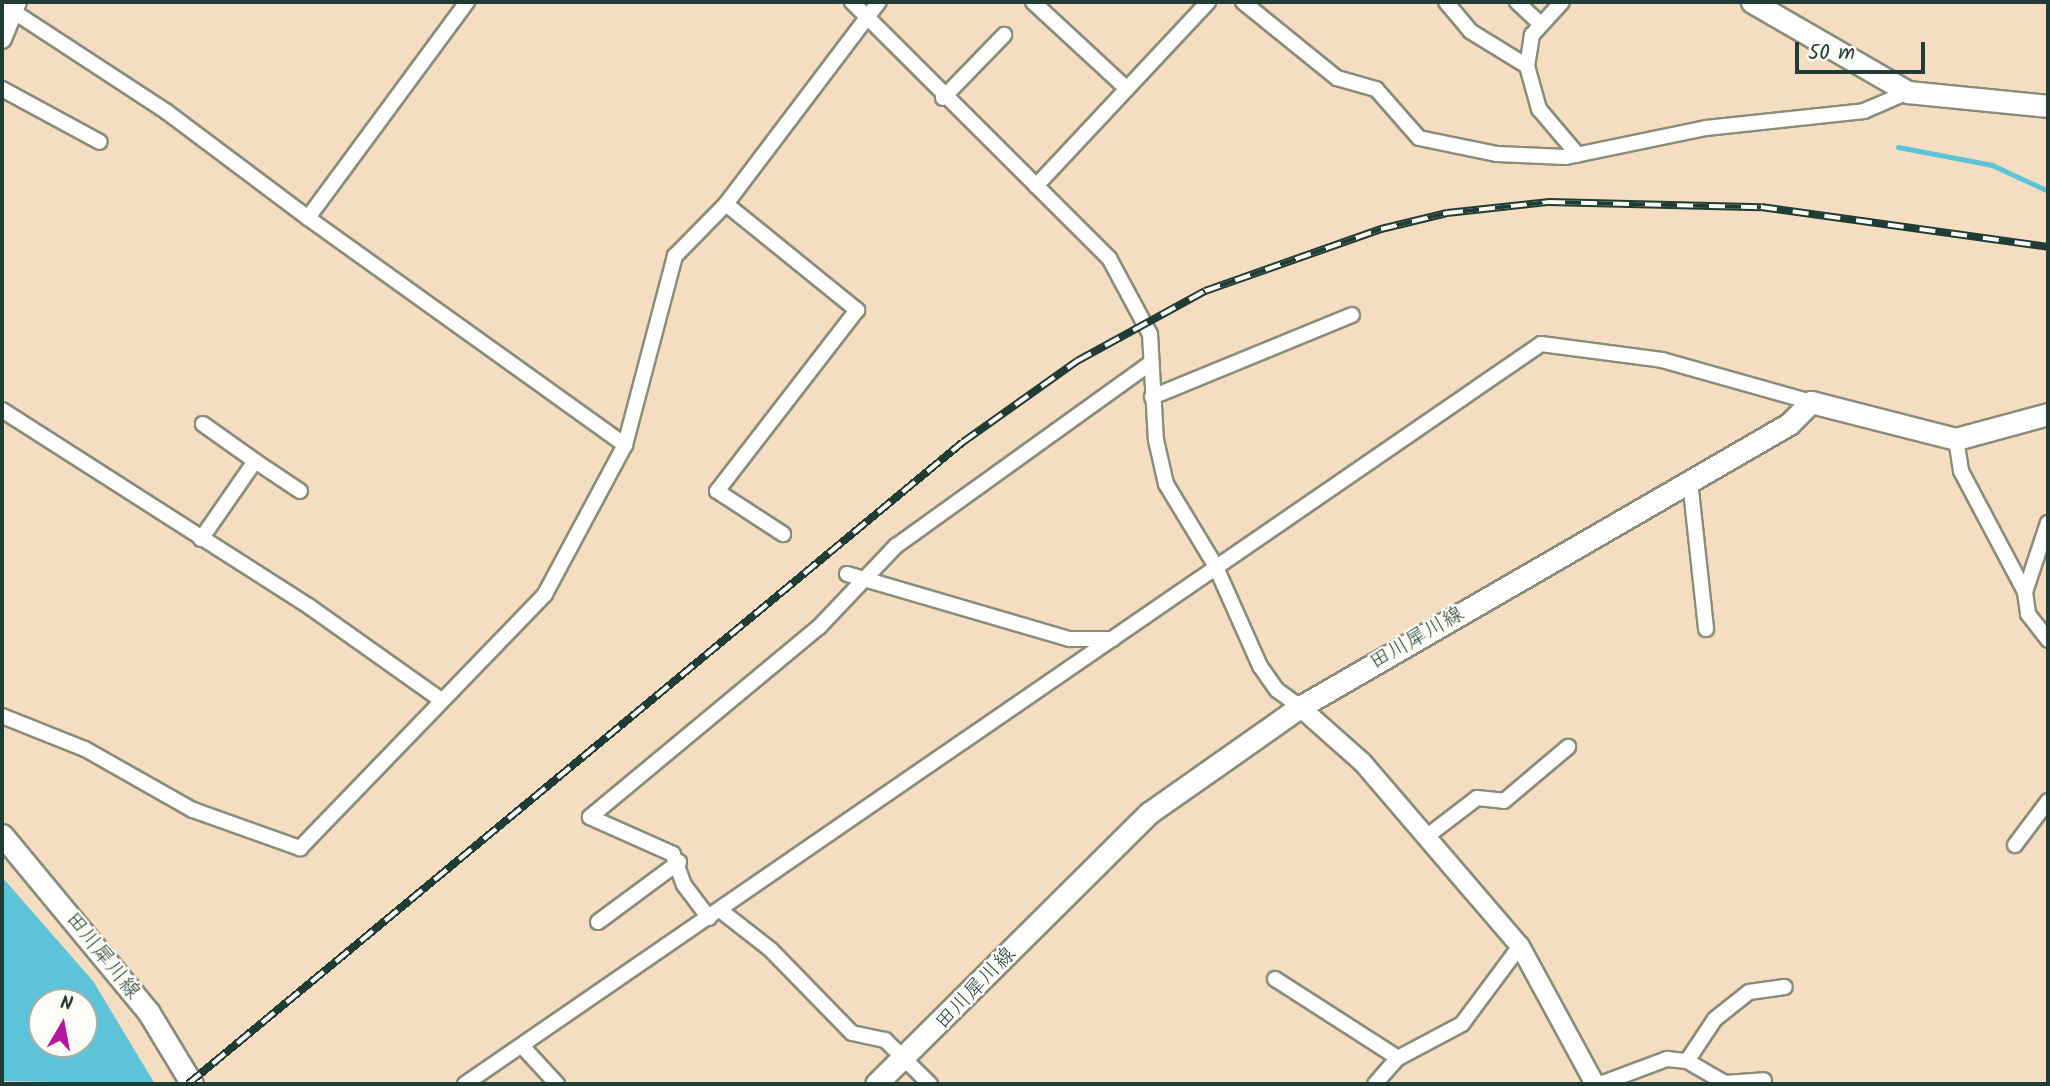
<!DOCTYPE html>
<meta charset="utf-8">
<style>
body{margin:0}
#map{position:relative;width:2050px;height:1086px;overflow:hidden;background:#f4ddc0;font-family:Kalam,"Klee One",sans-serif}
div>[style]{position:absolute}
.water>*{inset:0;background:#5cc3d8}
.stream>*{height:5px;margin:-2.5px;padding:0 2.5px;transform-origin:2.5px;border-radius:2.5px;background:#5cc3d8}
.roads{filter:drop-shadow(2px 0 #8a8d7a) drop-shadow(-2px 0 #8a8d7a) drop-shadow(0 2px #8a8d7a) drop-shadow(0 -2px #8a8d7a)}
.minor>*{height:14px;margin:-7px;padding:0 7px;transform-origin:7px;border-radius:7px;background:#fff}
.tertiary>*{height:18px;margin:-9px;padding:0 9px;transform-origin:9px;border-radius:9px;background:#fff}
.secondary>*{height:21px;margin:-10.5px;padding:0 10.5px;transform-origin:10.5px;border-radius:10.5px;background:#fff}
.rail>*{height:8px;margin-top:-4px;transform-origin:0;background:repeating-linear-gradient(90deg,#fdfcf7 0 16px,#1f3d34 0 32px);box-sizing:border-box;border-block:2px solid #1f3d34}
span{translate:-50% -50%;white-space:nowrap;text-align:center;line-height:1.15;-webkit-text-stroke:5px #fdfcf7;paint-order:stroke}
.street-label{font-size:21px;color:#1f3d34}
.frame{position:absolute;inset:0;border:4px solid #1f3d34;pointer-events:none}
.north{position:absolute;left:28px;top:988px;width:70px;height:70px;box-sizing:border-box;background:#fdfcf7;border:2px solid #a4b0a9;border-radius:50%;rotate:10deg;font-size:19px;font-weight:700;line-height:28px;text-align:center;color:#1f3d34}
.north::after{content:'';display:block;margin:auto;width:24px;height:32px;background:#b5179e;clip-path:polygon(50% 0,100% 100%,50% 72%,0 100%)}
.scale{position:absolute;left:1795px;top:42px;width:130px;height:32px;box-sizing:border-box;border:4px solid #1f3d34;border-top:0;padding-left:9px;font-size:21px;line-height:24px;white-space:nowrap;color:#1f3d34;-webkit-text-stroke:5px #fdfcf7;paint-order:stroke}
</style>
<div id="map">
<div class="water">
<div style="clip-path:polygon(evenodd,2px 877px,93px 981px,155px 1084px,2px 1081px,2px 877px,42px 1002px,84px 1002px,84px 1044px,42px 1044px,42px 1002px)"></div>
</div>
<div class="stream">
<div style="left:1898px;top:147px;width:96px;rotate:10.8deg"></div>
<div style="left:1992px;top:165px;width:62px;rotate:24.9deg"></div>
</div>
<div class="roads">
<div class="minor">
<div style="left:467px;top:2px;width:268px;rotate:126.4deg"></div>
<div style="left:308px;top:218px;width:390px;rotate:35.6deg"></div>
<div style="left:852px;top:2px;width:363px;rotate:44.9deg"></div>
<div style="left:1109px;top:258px;width:86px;rotate:61.7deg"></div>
<div style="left:1150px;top:334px;width:106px;rotate:86.8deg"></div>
<div style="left:1156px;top:440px;width:45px;rotate:77.2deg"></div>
<div style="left:1166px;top:484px;width:95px;rotate:58.8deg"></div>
<div style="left:1215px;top:565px;width:111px;rotate:66deg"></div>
<div style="left:1260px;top:666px;width:29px;rotate:55deg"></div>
<div style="left:1277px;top:690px;width:29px;rotate:36deg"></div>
<div style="left:1033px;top:2px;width:128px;rotate:42.8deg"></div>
<div style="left:1243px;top:2px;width:121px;rotate:39deg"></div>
<div style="left:1337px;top:78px;width:41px;rotate:15.8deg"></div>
<div style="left:1376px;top:89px;width:65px;rotate:48.7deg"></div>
<div style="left:1419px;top:138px;width:80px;rotate:11.6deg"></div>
<div style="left:1497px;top:154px;width:69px;rotate:2.5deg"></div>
<div style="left:1566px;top:157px;width:143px;rotate:-11.7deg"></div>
<div style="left:1706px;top:128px;width:159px;rotate:-6.1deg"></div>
<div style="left:1864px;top:111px;width:48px;rotate:-23.4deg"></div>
<div style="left:1446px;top:2px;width:38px;rotate:50deg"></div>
<div style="left:1470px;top:31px;width:67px;rotate:31.6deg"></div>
<div style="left:1517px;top:2px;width:33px;rotate:43deg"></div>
<div style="left:1562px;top:2px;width:45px;rotate:132.3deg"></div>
<div style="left:1532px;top:35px;width:31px;rotate:99deg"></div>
<div style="left:1527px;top:66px;width:45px;rotate:74.4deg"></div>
<div style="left:1539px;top:109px;width:60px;rotate:49.7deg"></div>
<div style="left:2px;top:4px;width:197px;rotate:33.2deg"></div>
<div style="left:167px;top:112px;width:176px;rotate:36.9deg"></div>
<div style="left:2px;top:89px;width:111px;rotate:28.4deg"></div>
<div style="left:943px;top:98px;width:88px;rotate:-45.9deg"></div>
<div style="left:1036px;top:186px;width:252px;rotate:-46.9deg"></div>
<div style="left:726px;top:204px;width:169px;rotate:39deg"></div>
<div style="left:857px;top:310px;width:229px;rotate:127.7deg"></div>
<div style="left:717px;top:491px;width:79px;rotate:33.1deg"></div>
<div style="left:1152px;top:397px;width:216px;rotate:-22.3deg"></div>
<div style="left:2px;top:410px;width:366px;rotate:32.6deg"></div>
<div style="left:310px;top:607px;width:159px;rotate:35.3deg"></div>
<div style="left:1956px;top:439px;width:32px;rotate:81deg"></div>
<div style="left:1961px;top:471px;width:137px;rotate:62.1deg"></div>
<div style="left:2025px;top:592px;width:22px;rotate:82deg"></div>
<div style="left:2028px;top:614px;width:33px;rotate:52deg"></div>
<div style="left:255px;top:461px;width:54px;rotate:33.7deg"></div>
<div style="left:1690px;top:481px;width:149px;rotate:83.8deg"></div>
<div style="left:201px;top:539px;width:95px;rotate:-55.3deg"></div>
<div style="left:255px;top:461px;width:64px;rotate:-144.6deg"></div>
<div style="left:847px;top:574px;width:232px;rotate:16.3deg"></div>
<div style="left:1070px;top:639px;width:43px"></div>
<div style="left:2025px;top:592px;width:73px;rotate:-71.6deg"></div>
<div style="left:2px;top:716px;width:89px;rotate:21.7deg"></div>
<div style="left:85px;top:749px;width:124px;rotate:29.5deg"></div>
<div style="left:193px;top:810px;width:114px;rotate:19.6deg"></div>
<div style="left:300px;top:848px;width:353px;rotate:-46deg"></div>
<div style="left:545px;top:594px;width:169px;rotate:-61.8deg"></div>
<div style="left:625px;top:445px;width:196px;rotate:-75.2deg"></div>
<div style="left:675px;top:256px;width:73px;rotate:-45.6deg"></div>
<div style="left:726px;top:204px;width:253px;rotate:-52.9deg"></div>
<div style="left:1426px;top:837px;width:64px;rotate:-37.4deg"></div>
<div style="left:1477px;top:798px;width:27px;rotate:6deg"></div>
<div style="left:1504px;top:801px;width:84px;rotate:-40.2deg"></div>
<div style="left:2015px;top:845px;width:55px;rotate:-53.1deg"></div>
<div style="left:720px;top:910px;width:65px;rotate:38.1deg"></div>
<div style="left:771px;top:950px;width:116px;rotate:45.7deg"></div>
<div style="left:852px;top:1033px;width:34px;rotate:12deg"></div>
<div style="left:885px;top:1040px;width:63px;rotate:44.4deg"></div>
<div style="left:709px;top:918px;width:41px;rotate:-127.1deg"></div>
<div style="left:684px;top:885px;width:33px;rotate:-110deg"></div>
<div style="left:673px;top:854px;width:91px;rotate:-156deg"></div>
<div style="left:590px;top:817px;width:298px;rotate:-39.7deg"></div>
<div style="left:819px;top:627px;width:112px;rotate:-46.5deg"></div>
<div style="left:896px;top:546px;width:314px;rotate:-35.7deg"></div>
<div style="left:598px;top:922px;width:101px;rotate:-36.5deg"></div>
<div style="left:1275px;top:979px;width:146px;rotate:32.7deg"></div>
<div style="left:522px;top:1046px;width:52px;rotate:47.4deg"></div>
<div style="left:1687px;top:1061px;width:50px;rotate:-56.3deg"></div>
<div style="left:1715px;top:1019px;width:43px;rotate:-38.5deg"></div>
<div style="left:1749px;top:992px;width:36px;rotate:-8deg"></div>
<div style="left:465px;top:1084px;width:1306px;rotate:-34.52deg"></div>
<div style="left:1541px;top:344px;width:122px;rotate:7.5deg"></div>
<div style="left:1662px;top:360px;width:155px;rotate:15.7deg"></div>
<div style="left:1375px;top:1084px;width:35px;rotate:-49deg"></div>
<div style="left:1398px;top:1058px;width:72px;rotate:-28deg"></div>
<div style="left:1462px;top:1024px;width:97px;rotate:-53.4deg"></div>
<div style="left:1600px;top:1084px;width:72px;rotate:-20.5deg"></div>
<div style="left:1667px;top:1059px;width:20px;rotate:6deg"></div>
<div style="left:1687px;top:1061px;width:44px;rotate:30.1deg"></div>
<div style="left:1725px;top:1083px;width:39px;rotate:-4deg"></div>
</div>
<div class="tertiary">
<div style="left:2px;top:39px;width:40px;rotate:-68deg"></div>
<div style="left:1300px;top:707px;width:84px;rotate:41.6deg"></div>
<div style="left:1363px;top:763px;width:241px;rotate:49.4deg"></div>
<div style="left:1520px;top:946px;width:157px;rotate:61.5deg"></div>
</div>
<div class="secondary">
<div style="left:1752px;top:2px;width:180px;rotate:30deg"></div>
<div style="left:1908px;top:92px;width:141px;rotate:5.7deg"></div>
<div style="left:2px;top:835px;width:231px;rotate:50.4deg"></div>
<div style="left:149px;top:1013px;width:83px;rotate:58.8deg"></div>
<div style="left:876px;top:1084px;width:385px;rotate:-44.8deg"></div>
<div style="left:1149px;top:813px;width:184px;rotate:-35.1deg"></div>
<div style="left:1300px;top:707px;width:565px;rotate:-30.06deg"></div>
<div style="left:1789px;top:424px;width:31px;rotate:-45deg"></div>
<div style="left:1811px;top:402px;width:150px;rotate:14.3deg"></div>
<div style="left:1956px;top:439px;width:95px;rotate:-15.2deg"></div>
</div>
</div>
<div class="rail">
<div style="left:188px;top:1084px;width:1006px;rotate:-39.64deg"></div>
<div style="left:963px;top:442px;width:140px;rotate:-35.4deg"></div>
<div style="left:1077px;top:361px;width:146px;rotate:-28.7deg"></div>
<div style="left:1205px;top:291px;width:187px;rotate:-19.4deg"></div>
<div style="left:1381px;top:229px;width:68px;rotate:-13.6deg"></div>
<div style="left:1447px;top:213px;width:103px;rotate:-6.2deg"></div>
<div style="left:1549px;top:202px;width:212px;rotate:1.4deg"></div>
<div style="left:1761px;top:207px;width:290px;rotate:7.9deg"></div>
</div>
<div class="street-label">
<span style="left:1417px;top:639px;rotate:-30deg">田川犀川線</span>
<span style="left:102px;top:956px;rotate:51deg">田川犀川線</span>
<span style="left:976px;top:989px;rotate:-46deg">田川犀川線</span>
</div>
<div class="frame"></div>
<div class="north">N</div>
<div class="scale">50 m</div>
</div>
